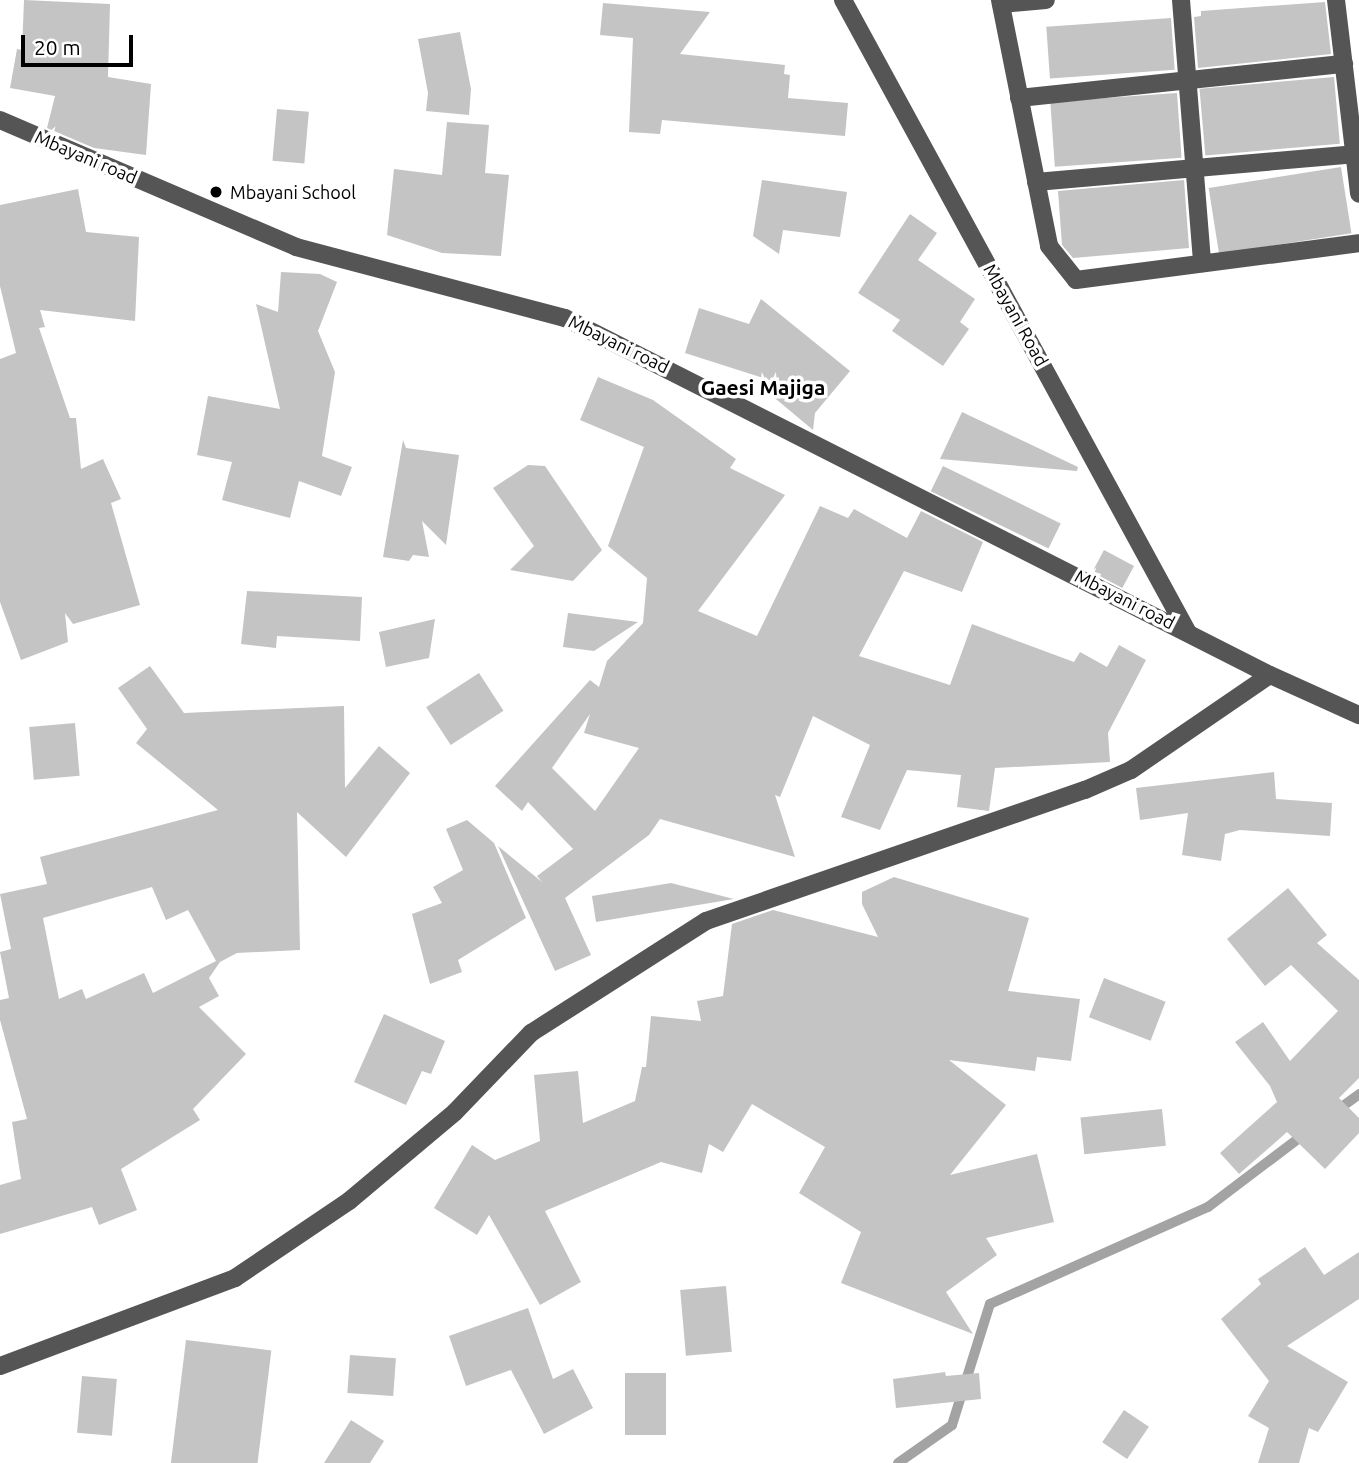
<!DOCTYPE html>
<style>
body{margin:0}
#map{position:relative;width:1359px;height:1463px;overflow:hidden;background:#fff;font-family:Ubuntu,sans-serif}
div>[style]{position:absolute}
.stream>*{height:10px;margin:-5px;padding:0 5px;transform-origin:5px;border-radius:5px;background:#a3a3a3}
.building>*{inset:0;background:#c4c4c4;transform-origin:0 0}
.minor>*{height:18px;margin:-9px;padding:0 9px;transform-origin:9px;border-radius:9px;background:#555}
.dots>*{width:19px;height:19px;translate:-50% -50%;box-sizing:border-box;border:4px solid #fff;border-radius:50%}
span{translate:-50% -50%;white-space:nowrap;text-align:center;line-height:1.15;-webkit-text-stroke:7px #fff;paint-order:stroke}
.street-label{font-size:18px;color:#000}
.poi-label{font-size:18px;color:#000}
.left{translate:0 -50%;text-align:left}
.quarter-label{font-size:21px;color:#000;font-weight:700}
.scale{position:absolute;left:21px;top:35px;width:112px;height:32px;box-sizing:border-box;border:4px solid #000;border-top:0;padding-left:9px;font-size:21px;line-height:24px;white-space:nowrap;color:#000;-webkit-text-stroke:5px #fff;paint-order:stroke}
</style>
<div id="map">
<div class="stream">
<div style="left:1336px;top:1111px;width:29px;rotate:-36deg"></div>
<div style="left:898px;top:1463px;width:66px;rotate:-35.1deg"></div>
<div style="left:952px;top:1425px;width:127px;rotate:-72.6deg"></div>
<div style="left:990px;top:1304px;width:239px;rotate:-24deg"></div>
<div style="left:1208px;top:1207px;width:123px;rotate:-37.1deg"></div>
</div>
<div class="building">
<div style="clip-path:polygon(24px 0,110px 4px,108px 77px,151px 84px,146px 155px,94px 148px,47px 128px,55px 96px,10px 88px,17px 49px,22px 50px)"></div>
<div style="clip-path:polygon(1325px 2px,1331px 54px,1198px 68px,1194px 17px,1201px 16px,1201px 11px)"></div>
<div style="clip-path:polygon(603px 3px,710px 12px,680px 54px,785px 65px,784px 74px,790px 75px,788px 98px,848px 103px,845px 136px,662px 120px,660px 134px,629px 132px,633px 38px,600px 35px)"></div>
<div style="left:1171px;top:18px;width:52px;height:125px;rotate:86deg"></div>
<div style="clip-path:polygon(460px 32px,471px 89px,469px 115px,426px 111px,428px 93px,418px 39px)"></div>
<div style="left:1334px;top:77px;width:67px;height:135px;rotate:85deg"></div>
<div style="left:1177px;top:93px;width:65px;height:127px;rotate:86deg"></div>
<div style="left:277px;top:109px;width:32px;height:52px;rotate:5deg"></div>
<div style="clip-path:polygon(447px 122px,489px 125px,485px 173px,509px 175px,501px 256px,442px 253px,387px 235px,394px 169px,442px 175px)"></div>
<div style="left:1341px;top:167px;width:67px;height:134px;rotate:81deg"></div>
<div style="clip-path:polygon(762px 180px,847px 192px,840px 237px,783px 230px,779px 254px,753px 236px)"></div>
<div style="clip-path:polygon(1184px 180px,1189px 248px,1073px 258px,1062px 245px,1058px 191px)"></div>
<div style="clip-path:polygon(78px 189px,86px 232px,139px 237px,135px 321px,40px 310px,45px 327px,39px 328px,70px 418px,76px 418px,81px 469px,103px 459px,121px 499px,111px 503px,140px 605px,73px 624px,65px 613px,68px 642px,21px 660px,0 602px,0 359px,16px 353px,0 286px,0 205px)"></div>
<div style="clip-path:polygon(910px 214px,937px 233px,918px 260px,975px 299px,960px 322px,969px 329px,943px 366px,892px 331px,900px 320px,858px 293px)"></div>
<div style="clip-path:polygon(281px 272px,320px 274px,337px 282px,318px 331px,335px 372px,322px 456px,352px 467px,341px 496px,299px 481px,290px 518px,222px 500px,232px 462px,197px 455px,208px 396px,280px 409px,256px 304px,278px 312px)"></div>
<div style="clip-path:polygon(761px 299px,850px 371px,815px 413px,813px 430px,770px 394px,779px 383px,685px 353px,699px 308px,749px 324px)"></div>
<div style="clip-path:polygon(evenodd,598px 377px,653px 400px,736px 459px,730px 468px,785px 495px,698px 611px,757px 636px,820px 506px,848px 518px,854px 509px,907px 538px,921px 511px,983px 542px,962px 592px,904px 571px,859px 656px,950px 685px,972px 624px,1074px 662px,1080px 652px,1107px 667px,1119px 645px,1146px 660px,1108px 733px,1110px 762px,995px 768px,989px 811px,957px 807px,961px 775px,907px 770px,880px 830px,841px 817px,870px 745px,813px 716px,780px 797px,775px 795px,795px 857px,660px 819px,649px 835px,565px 898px,591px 955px,555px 971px,498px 846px,542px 882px,537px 876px,573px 849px,528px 802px,522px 811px,495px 786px,590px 680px,599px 687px,607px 661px,643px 623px,647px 578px,608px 546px,644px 447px,580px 420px,598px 377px,590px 714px,584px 733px,639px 748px,595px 811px,552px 768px,590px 714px)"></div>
<div style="clip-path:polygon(962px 412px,1078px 467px,1077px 471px,940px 459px)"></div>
<div style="clip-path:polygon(403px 440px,406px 448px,459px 455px,446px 545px,422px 521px,429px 557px,413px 555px,409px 561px,383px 557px)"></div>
<div style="clip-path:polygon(528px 465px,545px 466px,602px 550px,573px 581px,510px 570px,534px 546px,493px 488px)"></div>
<div style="left:943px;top:466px;width:131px;height:28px;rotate:26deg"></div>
<div style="left:1104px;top:550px;width:34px;height:25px;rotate:28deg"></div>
<div style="clip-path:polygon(247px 591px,362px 597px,360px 641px,277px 636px,276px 648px,241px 644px)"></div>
<div style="clip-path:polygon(568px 613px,638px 622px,594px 651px,563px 647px)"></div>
<div style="clip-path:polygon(435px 619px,429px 658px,386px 667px,379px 632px)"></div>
<div style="clip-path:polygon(evenodd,150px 666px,184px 713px,344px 706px,345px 788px,379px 746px,410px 773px,346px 857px,297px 812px,300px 950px,237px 953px,220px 962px,209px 978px,219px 996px,199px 1007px,246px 1054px,193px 1109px,200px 1120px,121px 1169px,137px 1210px,99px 1225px,92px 1207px,0 1234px,0 1185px,21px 1179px,12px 1122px,27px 1119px,0 1020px,0 1000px,9px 998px,0 952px,11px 949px,0 894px,47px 884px,40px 857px,218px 810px,136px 743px,147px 729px,118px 688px,150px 666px,152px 887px,166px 920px,188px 910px,216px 961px,153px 993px,144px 973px,86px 999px,82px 989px,59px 999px,43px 918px,152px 887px)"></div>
<div style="left:479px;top:673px;width:45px;height:63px;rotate:57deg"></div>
<div style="left:75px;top:723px;width:53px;height:46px;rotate:85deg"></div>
<div style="clip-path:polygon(1274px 772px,1276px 799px,1332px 803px,1330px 836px,1240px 830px,1225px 834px,1221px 861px,1182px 855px,1188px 813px,1140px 820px,1136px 788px)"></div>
<div style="clip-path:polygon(467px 820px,494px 843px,526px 918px,458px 960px,462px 972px,430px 984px,412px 914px,442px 903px,433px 887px,463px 870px,446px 829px)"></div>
<div style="clip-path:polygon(894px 877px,1029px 918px,1008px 991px,1080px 999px,1071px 1061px,1037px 1057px,1035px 1071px,949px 1060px,1006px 1105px,950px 1175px,1037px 1154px,1054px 1222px,986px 1238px,997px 1255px,946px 1292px,973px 1334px,841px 1283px,861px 1232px,799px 1193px,825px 1147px,752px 1104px,723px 1152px,709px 1144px,702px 1173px,661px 1162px,545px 1211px,581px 1282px,540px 1305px,489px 1215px,477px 1235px,434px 1208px,472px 1145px,495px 1160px,540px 1141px,534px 1075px,578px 1071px,583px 1123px,635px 1101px,642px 1067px,646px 1067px,651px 1016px,701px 1021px,697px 1001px,723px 996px,732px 924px,773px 910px,878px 937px,862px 904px,862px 892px)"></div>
<div style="clip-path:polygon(671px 883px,734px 899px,596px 922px,592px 896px)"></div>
<div style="clip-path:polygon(1288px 888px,1327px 935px,1317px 943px,1359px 980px,1359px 1078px,1339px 1098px,1359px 1118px,1359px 1133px,1325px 1169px,1287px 1132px,1239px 1174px,1220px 1153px,1277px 1102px,1270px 1086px,1235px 1042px,1263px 1022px,1290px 1061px,1338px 1011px,1291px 965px,1265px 986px,1227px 939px)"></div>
<div style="left:1104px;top:978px;width:66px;height:42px;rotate:21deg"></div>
<div style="clip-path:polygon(384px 1014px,445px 1041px,431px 1074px,422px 1071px,406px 1105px,354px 1082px)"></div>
<div style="left:1162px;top:1109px;width:37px;height:82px;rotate:84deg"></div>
<div style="clip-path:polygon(1305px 1247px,1324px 1275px,1359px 1252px,1359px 1299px,1287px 1346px,1348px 1382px,1318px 1432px,1309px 1428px,1299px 1463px,1258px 1463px,1269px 1428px,1248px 1416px,1269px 1381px,1221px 1319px,1261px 1284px,1258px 1279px)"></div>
<div style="left:726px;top:1286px;width:66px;height:46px;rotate:85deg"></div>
<div style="clip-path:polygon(528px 1308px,553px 1379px,573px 1369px,593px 1408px,544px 1434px,511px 1370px,466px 1386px,449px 1336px)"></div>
<div style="left:186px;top:1340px;width:86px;height:124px;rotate:7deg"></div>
<div style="left:350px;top:1355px;width:46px;height:38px;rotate:4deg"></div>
<div style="clip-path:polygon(945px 1372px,946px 1376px,979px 1373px,981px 1399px,896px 1408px,893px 1379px)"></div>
<div style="left:625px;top:1373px;width:41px;height:62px"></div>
<div style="left:82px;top:1376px;width:35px;height:57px;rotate:5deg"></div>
<div style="left:1124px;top:1410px;width:30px;height:39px;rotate:34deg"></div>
<div style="clip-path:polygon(351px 1420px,384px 1441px,370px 1463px,324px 1463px)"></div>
</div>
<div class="minor">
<div style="left:843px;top:0;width:719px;rotate:61.4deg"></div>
<div style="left:1000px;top:0;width:251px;rotate:78.7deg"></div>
<div style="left:1049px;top:246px;width:43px;rotate:51.5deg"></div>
<div style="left:1076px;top:280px;width:285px;rotate:-7.4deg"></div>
<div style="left:1181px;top:0;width:264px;rotate:85.4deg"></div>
<div style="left:1336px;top:0;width:195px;rotate:83.2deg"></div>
<div style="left:1001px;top:4px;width:45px;rotate:-5.1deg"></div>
<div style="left:1019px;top:98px;width:327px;rotate:-6deg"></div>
<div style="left:0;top:120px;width:322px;rotate:23.2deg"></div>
<div style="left:296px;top:247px;width:278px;rotate:14.8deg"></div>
<div style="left:565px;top:318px;width:790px;rotate:26.86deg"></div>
<div style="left:1270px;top:675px;width:98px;rotate:24.2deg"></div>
<div style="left:1036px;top:182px;width:319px;rotate:-5deg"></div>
<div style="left:0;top:1366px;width:251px;rotate:-20.5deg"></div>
<div style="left:235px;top:1278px;width:138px;rotate:-34deg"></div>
<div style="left:349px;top:1201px;width:138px;rotate:-40deg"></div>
<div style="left:455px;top:1112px;width:110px;rotate:-46.1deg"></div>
<div style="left:531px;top:1033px;width:208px;rotate:-32.6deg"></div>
<div style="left:706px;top:921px;width:401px;rotate:-19.1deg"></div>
<div style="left:1085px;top:790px;width:50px;rotate:-23.5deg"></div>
<div style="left:1131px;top:770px;width:168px;rotate:-34.4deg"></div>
</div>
<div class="dots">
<div style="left:216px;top:192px;background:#000"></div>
</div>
<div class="street-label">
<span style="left:86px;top:157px;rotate:23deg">Mbayani road</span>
<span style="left:1016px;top:315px;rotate:61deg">Mbayani Road</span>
<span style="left:619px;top:344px;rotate:26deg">Mbayani road</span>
<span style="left:1125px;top:599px;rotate:27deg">Mbayani road</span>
</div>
<div class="poi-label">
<span class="left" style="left:230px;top:192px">Mbayani School</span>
</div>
<div class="quarter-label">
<span style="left:763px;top:387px">Gaesi Majiga</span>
</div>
<div class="scale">20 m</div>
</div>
